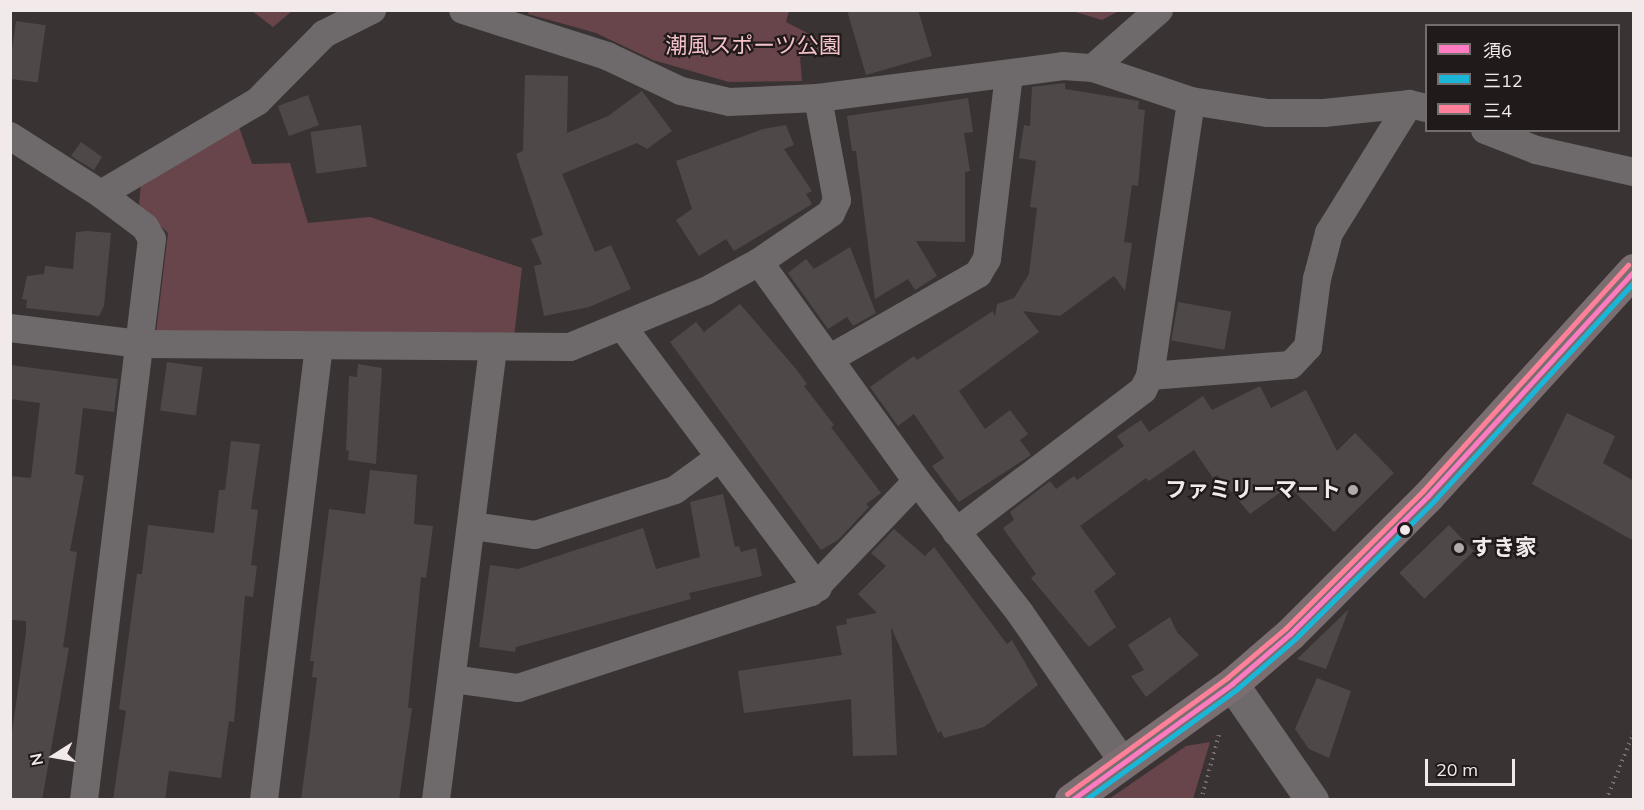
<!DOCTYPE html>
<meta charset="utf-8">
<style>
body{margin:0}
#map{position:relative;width:1644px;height:810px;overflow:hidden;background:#3a3334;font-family:Mulish,"Noto Sans JP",sans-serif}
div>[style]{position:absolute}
.green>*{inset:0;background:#68454b}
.building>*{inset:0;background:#4f4849;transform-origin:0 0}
.path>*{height:4px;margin-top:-2px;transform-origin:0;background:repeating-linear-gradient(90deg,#756f70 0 1.5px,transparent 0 6px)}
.minor>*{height:28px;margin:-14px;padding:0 14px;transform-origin:14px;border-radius:14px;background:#6e696a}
.tertiary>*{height:33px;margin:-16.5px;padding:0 16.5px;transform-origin:16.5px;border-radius:16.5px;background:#6e696a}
.trunk>*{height:33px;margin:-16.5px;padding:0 16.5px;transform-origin:16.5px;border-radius:16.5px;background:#7a6e70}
.bus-1>*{height:4.5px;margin:-2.25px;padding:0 2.25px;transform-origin:2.25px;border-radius:2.25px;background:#fe7ac1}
.bus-2>*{height:4.5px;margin:-2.25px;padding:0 2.25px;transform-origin:2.25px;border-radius:2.25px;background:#1ab6d8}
.bus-3>*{height:4.5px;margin:-2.25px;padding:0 2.25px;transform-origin:2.25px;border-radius:2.25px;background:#ff8098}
.dots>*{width:16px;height:16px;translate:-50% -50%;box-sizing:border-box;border:3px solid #201a1b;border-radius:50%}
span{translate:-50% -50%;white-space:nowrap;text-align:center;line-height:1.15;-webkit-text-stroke:4.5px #201a1b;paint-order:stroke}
.park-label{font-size:22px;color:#f5c1c8}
.poi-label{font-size:22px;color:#f2e9ea;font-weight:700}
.right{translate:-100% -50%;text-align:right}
.left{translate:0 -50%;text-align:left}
.frame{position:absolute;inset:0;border:12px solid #f2e9ea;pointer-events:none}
.legend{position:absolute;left:1425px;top:24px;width:195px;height:108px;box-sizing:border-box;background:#201a1b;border:2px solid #746d6e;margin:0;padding:8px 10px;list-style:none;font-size:18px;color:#f2e9ea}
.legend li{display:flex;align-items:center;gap:12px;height:30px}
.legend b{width:30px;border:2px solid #746d6e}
.north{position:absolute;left:24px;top:726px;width:60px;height:60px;-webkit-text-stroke:4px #201a1b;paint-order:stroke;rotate:259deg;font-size:16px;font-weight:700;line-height:24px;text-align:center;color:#f2e9ea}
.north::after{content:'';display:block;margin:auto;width:21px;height:27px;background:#f2e9ea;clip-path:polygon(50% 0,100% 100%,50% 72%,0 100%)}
.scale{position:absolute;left:1425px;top:759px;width:90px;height:27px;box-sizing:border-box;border:3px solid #f2e9ea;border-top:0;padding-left:8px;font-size:18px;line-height:21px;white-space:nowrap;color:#f2e9ea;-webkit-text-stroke:4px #201a1b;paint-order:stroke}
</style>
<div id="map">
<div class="green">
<div style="clip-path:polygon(252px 11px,292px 11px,273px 27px)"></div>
<div style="clip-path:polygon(529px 11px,789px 11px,786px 22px,817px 38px,821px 52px,800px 57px,802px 81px,729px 82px,653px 60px,596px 33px,528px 14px)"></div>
<div style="clip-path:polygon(1072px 11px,1119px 11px,1102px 20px)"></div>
<div style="clip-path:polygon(239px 127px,252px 164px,290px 163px,308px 223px,370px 217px,522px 268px,514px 337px,156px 333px,168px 233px,139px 205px,141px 183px)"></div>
<div style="clip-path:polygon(1210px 742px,1193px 799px,1109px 799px,1186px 746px)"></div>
</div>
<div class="building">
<div style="clip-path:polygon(847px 10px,918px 10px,932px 56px,866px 75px)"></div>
<div style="left:16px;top:21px;width:30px;height:58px;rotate:8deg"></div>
<div style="clip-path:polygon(525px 75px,568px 76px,567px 133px,608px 116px,642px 91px,672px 131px,647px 149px,637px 143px,562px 174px,595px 252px,611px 245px,631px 289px,589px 307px,544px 316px,534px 266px,542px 264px,531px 239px,543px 235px,516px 154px,523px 151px)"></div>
<div style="clip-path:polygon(1065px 83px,1065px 89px,1139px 101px,1138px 109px,1145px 110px,1138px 186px,1132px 185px,1124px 242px,1132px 243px,1125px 291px,1114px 276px,1060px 316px,1023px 311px,1039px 332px,959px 391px,985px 429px,1010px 410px,1028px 434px,1020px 440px,1031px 455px,959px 502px,932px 466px,944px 458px,914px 414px,898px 426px,870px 387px,914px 356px,917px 360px,993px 311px,995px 317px,997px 304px,1014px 298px,1029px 274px,1037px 208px,1030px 207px,1036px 161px,1019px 158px,1024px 125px,1030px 126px,1032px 87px)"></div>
<div style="left:308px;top:95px;width:32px;height:32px;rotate:70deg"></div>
<div style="clip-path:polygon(968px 98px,973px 132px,964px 133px,970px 171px,965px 172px,965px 242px,916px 241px,937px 276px,915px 290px,908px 279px,875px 299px,856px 151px,852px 151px,847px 116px)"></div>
<div style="left:361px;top:125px;width:42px;height:51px;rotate:82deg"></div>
<div style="clip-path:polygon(786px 125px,794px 145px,784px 149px,812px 191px,806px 194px,812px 204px,734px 251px,726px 239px,699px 256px,676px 220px,692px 209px,676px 161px,763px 129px)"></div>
<div style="clip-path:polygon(81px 142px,102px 157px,94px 170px,71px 156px)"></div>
<div style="clip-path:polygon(88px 231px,111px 233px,104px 306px,99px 316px,26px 308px,27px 300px,22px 299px,27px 276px,44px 274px,45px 266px,73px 269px,76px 232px)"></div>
<div style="clip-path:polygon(850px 247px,876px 313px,853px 326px,847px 317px,828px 329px,788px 273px,806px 259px,814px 269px)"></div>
<div style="left:1178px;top:302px;width:54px;height:39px;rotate:10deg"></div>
<div style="clip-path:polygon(740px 304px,796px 369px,807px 384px,804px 386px,834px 425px,831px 427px,881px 493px,866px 504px,869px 507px,838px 540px,821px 550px,670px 342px,696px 322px,704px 332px)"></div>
<div style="left:167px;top:362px;width:36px;height:49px;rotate:8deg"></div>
<div style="clip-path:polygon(358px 364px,382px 368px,376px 464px,348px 460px,349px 451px,346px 450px,349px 376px,357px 377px)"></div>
<div style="clip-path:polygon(10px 365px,118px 379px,114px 412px,83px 408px,75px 474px,84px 476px,70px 551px,77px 552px,63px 647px,69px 648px,42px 800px,10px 800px,10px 746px,26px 633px,26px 621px,10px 620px,10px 476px,31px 478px,40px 403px,10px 399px)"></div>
<div style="clip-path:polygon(1260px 386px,1271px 408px,1306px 390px,1337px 451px,1355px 433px,1394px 473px,1334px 532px,1289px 486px,1250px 514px,1217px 475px,1213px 478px,1194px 450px,1149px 481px,1146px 478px,1080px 526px,1116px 574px,1094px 591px,1116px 627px,1089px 647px,1031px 578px,1036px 574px,1003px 528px,1014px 520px,1010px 512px,1050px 481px,1056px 489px,1074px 476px,1077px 480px,1124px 446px,1117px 436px,1141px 420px,1149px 432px,1203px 396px,1212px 410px)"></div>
<div style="clip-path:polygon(1567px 413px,1615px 436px,1603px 463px,1634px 481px,1634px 541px,1532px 484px)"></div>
<div style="clip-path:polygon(231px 441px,260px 444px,251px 509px,258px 510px,251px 565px,257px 566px,253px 597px,245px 596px,234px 722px,229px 721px,221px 778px,169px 771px,165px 800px,113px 800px,126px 711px,119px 709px,137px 574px,142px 574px,148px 525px,214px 533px,219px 490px,225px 490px)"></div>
<div style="clip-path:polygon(370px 470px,417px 475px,414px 524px,433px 526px,426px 578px,421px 577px,408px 708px,412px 708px,399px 800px,301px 800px,317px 678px,312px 677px,314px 661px,310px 661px,329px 509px,365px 514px)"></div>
<div style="clip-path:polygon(723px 494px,735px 547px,739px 546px,741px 552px,756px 548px,762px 576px,689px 593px,691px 599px,516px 647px,515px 652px,479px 647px,490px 565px,518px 569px,643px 528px,656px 569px,700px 557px,690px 502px)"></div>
<div style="left:1449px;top:525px;width:36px;height:69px;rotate:46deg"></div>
<div style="clip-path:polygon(894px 529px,925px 556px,934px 547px,1007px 644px,1012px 640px,1038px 685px,984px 727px,944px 738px,941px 731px,938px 733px,891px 627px,897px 755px,853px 756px,851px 699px,744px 713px,738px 671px,842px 655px,836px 626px,847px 624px,846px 619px,877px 613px,858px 594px,886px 566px,871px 553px)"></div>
<div style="clip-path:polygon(1349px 609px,1326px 669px,1297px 659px)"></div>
<div style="clip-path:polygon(1170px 617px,1177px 632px,1199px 655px,1146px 697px,1131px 676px,1144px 670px,1128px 645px)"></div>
<div style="clip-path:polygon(1317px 678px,1351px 691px,1329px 758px,1309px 749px,1295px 729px)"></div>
</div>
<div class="path">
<div style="left:1201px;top:800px;width:68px;rotate:-74.7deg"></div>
<div style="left:1606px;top:800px;width:74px;rotate:-67.6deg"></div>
</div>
<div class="minor">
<div style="left:463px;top:10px;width:151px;rotate:17.7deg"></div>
<div style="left:607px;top:56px;width:82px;rotate:25.3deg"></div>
<div style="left:681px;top:91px;width:49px;rotate:12.9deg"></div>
<div style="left:729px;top:102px;width:89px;rotate:-2.6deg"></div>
<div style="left:818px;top:98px;width:247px;rotate:-7.4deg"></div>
<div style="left:1063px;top:66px;width:30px;rotate:4deg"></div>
<div style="left:1093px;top:68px;width:103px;rotate:18.6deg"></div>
<div style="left:1191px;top:101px;width:78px;rotate:8.9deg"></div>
<div style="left:1268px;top:113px;width:56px"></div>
<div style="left:1324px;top:113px;width:85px;rotate:-6deg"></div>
<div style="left:1409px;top:104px;width:17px;rotate:13deg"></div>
<div style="left:1093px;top:68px;width:88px;rotate:-41.3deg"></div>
<div style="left:1485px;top:130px;width:55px;rotate:21.4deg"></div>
<div style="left:1536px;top:150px;width:100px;rotate:12.7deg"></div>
<div style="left:10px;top:136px;width:108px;rotate:32.5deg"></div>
<div style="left:101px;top:194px;width:182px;rotate:-30.6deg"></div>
<div style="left:258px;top:101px;width:94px;rotate:-45.4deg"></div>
<div style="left:324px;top:34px;width:54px;rotate:-26.6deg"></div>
<div style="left:759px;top:262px;width:270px;rotate:54.2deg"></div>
<div style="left:917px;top:481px;width:167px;rotate:52deg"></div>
<div style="left:1020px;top:613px;width:181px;rotate:55.3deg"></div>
<div style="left:622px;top:326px;width:327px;rotate:53.2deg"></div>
<div style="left:10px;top:328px;width:132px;rotate:7deg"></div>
<div style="left:141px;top:344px;width:429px;rotate:0.4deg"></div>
<div style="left:570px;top:347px;width:147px;rotate:-22.4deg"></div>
<div style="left:706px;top:291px;width:60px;rotate:-28.7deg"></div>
<div style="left:759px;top:262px;width:87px;rotate:-34.2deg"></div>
<div style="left:831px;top:213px;width:14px;rotate:-65deg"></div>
<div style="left:837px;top:200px;width:104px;rotate:-100.6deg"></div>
<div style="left:829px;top:359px;width:172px;rotate:-29.7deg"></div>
<div style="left:978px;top:274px;width:17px;rotate:-59deg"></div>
<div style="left:987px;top:259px;width:186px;rotate:-83.2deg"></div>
<div style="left:1150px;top:376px;width:141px;rotate:-4.5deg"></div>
<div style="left:1291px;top:365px;width:25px;rotate:-47deg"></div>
<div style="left:1308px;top:347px;width:69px;rotate:-82.5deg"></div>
<div style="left:1317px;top:279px;width:48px;rotate:-75.4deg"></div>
<div style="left:1329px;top:233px;width:152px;rotate:-58.2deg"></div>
<div style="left:473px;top:526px;width:63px;rotate:8.3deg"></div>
<div style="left:535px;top:535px;width:147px;rotate:-17.8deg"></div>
<div style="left:675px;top:490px;width:54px;rotate:-36deg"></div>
<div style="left:956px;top:532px;width:235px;rotate:-37.2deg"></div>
<div style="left:1143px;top:390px;width:16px;rotate:-63deg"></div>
<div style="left:1150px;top:376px;width:278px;rotate:-81.5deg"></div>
<div style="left:452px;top:679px;width:67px;rotate:7.8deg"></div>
<div style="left:518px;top:688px;width:308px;rotate:-18.1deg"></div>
<div style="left:811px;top:592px;width:153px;rotate:-46.3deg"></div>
<div style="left:84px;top:800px;width:565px;rotate:-83.09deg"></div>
<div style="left:152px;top:239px;width:14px;rotate:-120deg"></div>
<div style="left:145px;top:227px;width:55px;rotate:-143.1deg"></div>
<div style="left:264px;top:800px;width:457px;rotate:-83.1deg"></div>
<div style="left:436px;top:800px;width:456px;rotate:-82.8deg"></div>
</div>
<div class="tertiary">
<div style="left:1232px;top:684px;width:141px;rotate:55.4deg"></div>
</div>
<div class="trunk">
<div style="left:1071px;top:800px;width:198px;rotate:-35.8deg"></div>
<div style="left:1232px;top:684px;width:77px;rotate:-40.8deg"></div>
<div style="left:1290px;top:634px;width:195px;rotate:-45deg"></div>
<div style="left:1428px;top:496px;width:306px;rotate:-47.7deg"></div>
</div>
<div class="bus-1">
<div style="left:1072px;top:800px;width:198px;rotate:-35.9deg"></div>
<div style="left:1232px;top:684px;width:77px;rotate:-40.8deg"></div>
<div style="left:1290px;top:634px;width:195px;rotate:-45deg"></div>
<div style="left:1428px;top:496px;width:305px;rotate:-47.5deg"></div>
</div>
<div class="bus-2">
<div style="left:1085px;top:800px;width:187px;rotate:-36.1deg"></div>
<div style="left:1236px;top:690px;width:78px;rotate:-40.8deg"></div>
<div style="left:1295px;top:639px;width:196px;rotate:-44.8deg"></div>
<div style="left:1434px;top:501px;width:297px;rotate:-47.6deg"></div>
</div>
<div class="bus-3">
<div style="left:1067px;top:794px;width:198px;rotate:-35.9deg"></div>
<div style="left:1227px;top:678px;width:76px;rotate:-40.2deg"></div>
<div style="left:1285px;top:629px;width:195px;rotate:-45deg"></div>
<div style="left:1423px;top:491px;width:305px;rotate:-47.8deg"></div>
</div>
<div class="dots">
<div style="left:1353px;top:490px;background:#b2a9aa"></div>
<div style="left:1405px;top:530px;background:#f2e9ea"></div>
<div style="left:1459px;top:548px;background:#b2a9aa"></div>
</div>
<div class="park-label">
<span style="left:753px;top:46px">潮風スポーツ公園</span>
</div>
<div class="poi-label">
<span class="right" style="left:1341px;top:490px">ファミリーマート</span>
<span class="left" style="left:1471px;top:548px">すき家</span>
</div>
<div class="frame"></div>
<ul class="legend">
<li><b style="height:8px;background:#fe7ac1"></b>須6</li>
<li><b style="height:8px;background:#1ab6d8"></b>三12</li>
<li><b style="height:8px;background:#ff8098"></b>三4</li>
</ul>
<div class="north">N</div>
<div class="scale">20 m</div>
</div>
